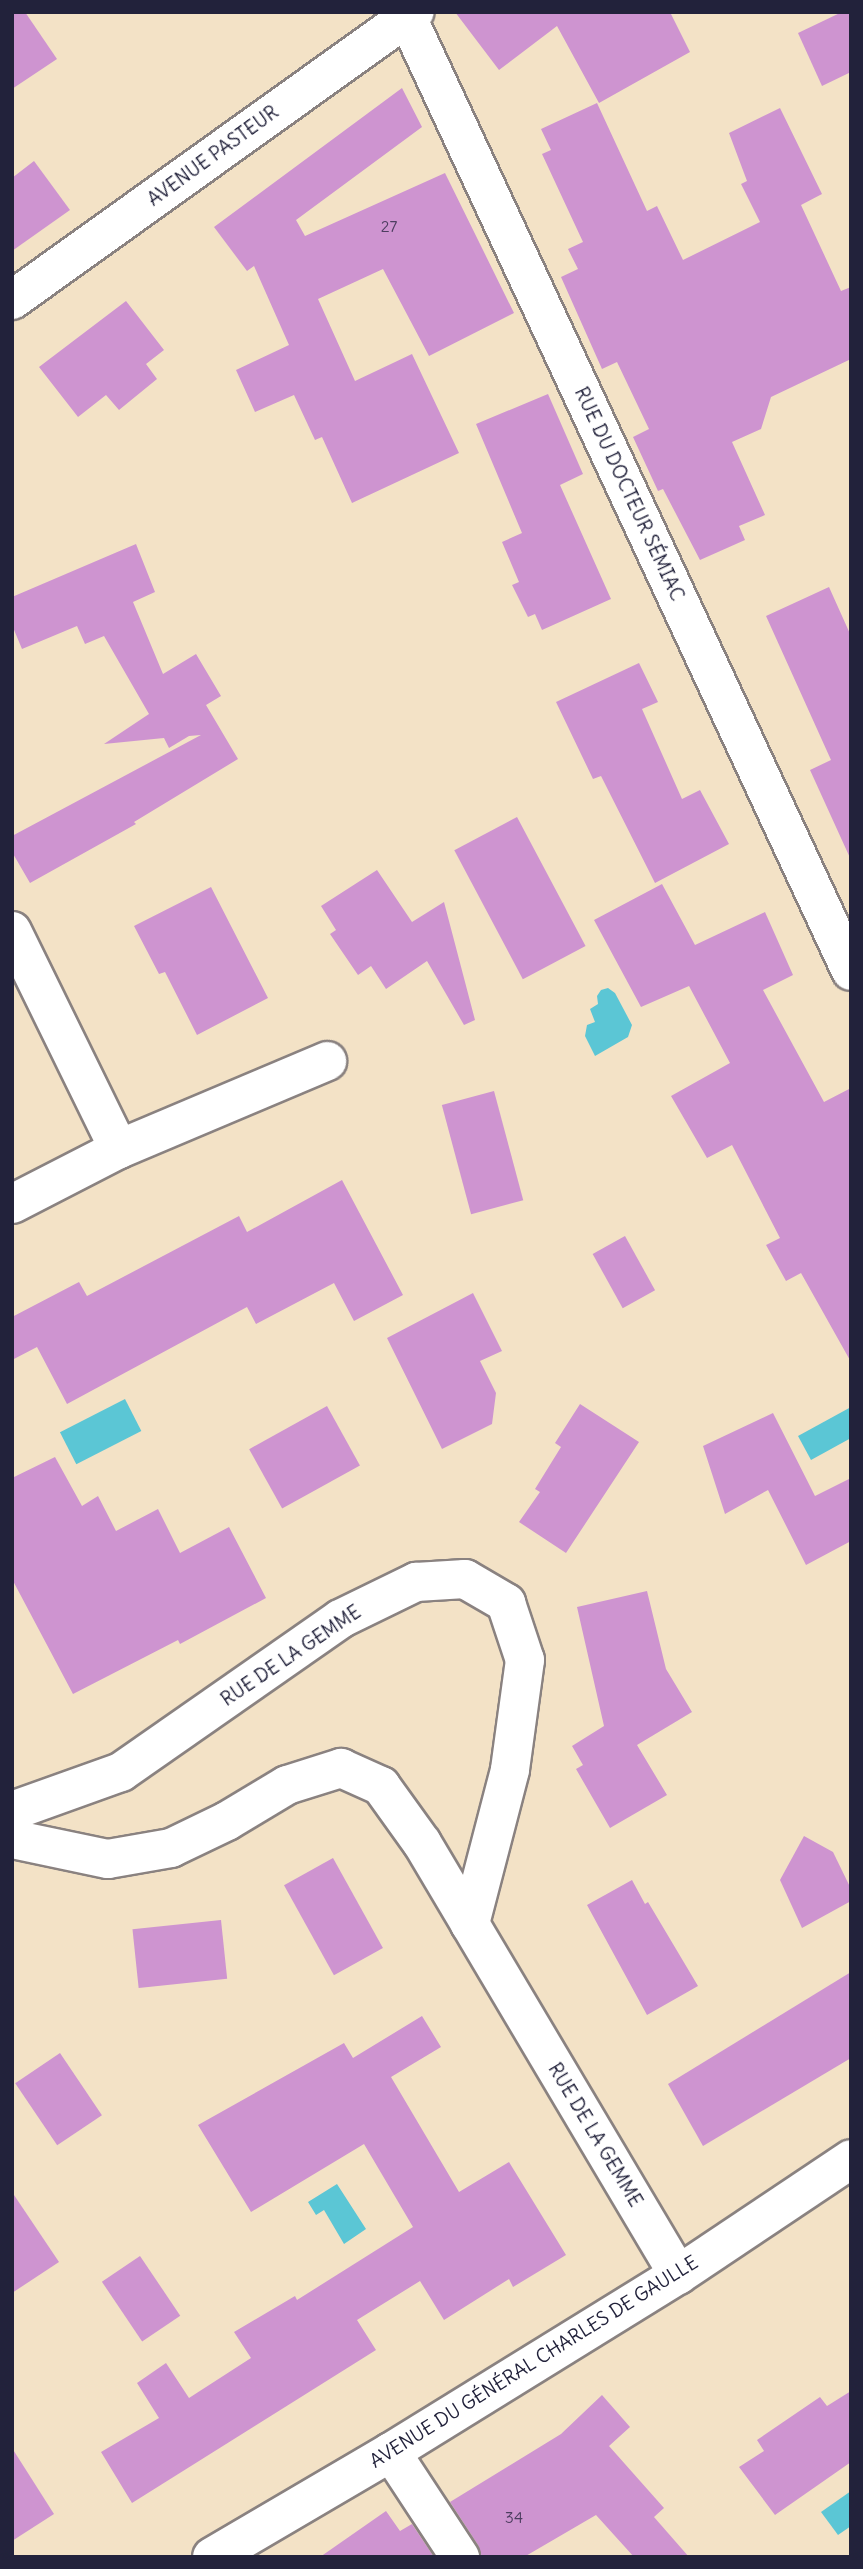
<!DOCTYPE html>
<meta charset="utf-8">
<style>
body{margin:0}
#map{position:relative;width:863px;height:2569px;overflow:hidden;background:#f3e2c6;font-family:Delius,sans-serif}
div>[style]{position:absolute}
.water>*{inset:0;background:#5bc6d5;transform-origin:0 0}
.building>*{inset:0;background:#ce94d0;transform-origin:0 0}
.roads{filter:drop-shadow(2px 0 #8a8280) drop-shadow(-2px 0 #8a8280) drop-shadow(0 2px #8a8280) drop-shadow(0 -2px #8a8280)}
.minor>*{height:38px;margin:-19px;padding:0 19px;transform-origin:19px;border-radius:19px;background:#fff}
span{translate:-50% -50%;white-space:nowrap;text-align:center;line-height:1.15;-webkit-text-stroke:6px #fff;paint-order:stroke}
.number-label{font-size:16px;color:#4d3e60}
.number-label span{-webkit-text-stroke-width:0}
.street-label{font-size:19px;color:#22223b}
.frame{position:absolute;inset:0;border:14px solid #22223b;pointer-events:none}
</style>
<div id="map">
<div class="water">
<div style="clip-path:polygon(608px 988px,615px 993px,632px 1025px,628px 1037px,595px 1056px,585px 1036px,587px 1025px,595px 1022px,590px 1009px,598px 1004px,597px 996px,601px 990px)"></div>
<div style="left:125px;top:1399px;width:36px;height:73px;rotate:63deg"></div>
<div style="clip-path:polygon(851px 1407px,851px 1438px,811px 1460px,798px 1436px)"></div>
<div style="clip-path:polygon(337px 2184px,366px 2229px,344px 2244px,324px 2210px,316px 2215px,308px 2202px)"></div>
<div style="clip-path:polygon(851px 2491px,851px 2526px,838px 2535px,821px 2512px)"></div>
</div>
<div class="building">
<div style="clip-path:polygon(12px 12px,25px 12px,57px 59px,12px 89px)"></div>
<div style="clip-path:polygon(455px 12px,670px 12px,690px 52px,599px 103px,557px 26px,499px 70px)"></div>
<div style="clip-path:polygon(842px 12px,851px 12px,851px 72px,822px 86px,798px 33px)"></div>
<div style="clip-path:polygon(402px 88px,422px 127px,296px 220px,305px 236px,445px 173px,514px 313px,429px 356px,383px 269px,318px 299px,355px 381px,412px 354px,459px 453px,352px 503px,322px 437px,315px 440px,294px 395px,255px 412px,236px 370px,289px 345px,254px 266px,247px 271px,214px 227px)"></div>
<div style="clip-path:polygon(597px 103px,647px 211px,657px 206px,683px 260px,760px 222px,741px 184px,747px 181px,729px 133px,780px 108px,822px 194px,801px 205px,841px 291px,851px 287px,851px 359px,771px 397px,761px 429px,732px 442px,765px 515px,739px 526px,745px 540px,700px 560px,663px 489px,658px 491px,633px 437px,649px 429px,617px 362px,602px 369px,561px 277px,578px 269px,568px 249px,583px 242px,542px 154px,551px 150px,541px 129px)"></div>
<div style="clip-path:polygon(34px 161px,70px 210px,12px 251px,12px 178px)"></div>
<div style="clip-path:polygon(126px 301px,164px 350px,146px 364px,157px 379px,119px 410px,106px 395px,78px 417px,39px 367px)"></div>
<div style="clip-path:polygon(548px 394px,583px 474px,560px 485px,611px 599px,542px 630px,535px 614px,528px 617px,512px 585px,519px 582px,502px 542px,522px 533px,476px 424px)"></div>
<div style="clip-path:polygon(136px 544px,155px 592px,133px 602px,163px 674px,196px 654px,221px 696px,206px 705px,238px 759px,134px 822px,136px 824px,30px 883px,12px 852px,12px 836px,201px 735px,189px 736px,169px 748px,164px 738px,104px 744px,149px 714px,104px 636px,85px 644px,77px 626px,22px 649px,12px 625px,12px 597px)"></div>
<div style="clip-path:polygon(829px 587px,851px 636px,851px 860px,810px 770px,831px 760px,766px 616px)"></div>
<div style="clip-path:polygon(639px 663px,658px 702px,642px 709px,682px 799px,700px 790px,729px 844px,655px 883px,601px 776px,593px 779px,556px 702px)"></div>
<div style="left:517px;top:817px;width:146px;height:71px;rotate:62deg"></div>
<div style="clip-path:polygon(377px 870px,412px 922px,444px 902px,475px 1020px,464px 1025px,427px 961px,386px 989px,371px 966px,358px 975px,330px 934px,336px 930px,321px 906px)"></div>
<div style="clip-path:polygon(662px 884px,695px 945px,765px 912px,793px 975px,763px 990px,824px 1102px,851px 1088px,851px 1362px,801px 1273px,786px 1281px,766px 1245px,780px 1238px,732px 1145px,707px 1158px,671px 1096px,730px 1063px,689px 986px,641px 1007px,594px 920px)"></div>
<div style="clip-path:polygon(211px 887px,268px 998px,197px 1035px,165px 972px,159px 974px,134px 926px)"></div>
<div style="left:494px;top:1091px;width:113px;height:54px;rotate:75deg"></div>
<div style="clip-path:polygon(342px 1180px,403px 1295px,354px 1321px,334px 1283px,256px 1324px,247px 1307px,67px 1404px,37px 1347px,12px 1360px,12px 1317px,79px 1282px,87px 1296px,239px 1216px,247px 1232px)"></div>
<div style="left:625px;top:1236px;width:62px;height:37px;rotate:61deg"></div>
<div style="clip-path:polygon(473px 1293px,502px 1351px,480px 1361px,496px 1393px,492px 1424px,442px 1449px,387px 1338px)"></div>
<div style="clip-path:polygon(580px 1404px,639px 1442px,566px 1553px,519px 1522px,540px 1492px,535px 1489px,561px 1447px,555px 1443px)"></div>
<div style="left:327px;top:1406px;width:68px;height:89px;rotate:61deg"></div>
<div style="clip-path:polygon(773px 1413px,815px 1496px,851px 1478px,851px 1541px,806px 1565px,768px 1490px,725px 1514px,703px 1446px)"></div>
<div style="clip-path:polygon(55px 1457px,82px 1506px,98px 1496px,116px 1531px,158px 1509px,180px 1553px,229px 1527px,266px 1598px,180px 1644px,178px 1640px,73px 1694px,12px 1579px,12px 1478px)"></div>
<div style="clip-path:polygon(647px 1591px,666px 1669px,692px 1712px,637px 1745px,667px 1795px,610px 1828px,576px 1769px,583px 1765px,572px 1746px,604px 1726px,577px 1607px)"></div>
<div style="clip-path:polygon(804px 1836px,833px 1852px,851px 1889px,851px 1901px,802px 1928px,780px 1880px)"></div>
<div style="left:333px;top:1858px;width:103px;height:56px;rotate:61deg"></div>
<div style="clip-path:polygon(632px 1880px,645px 1904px,648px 1902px,698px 1986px,647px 2015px,587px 1905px)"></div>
<div style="left:221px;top:1920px;width:59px;height:89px;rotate:84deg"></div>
<div style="clip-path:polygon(851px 1972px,851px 2058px,703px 2146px,668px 2084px)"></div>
<div style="clip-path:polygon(422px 2016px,441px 2047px,391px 2077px,459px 2192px,509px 2162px,566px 2255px,513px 2287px,509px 2279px,444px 2320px,420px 2281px,357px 2320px,376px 2350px,132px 2503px,101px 2452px,159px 2418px,137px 2383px,166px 2363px,189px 2398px,251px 2358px,234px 2332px,295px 2296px,297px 2300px,413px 2227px,364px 2144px,251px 2212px,198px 2125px,344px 2043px,353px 2058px)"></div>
<div style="left:60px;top:2053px;width:75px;height:54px;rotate:56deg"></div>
<div style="clip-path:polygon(12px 2192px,59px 2262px,12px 2293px)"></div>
<div style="left:140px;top:2256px;width:72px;height:46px;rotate:56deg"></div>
<div style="clip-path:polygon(851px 2391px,851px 2462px,775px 2515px,739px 2467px,764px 2451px,757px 2440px,820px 2397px,827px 2406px)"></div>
<div style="clip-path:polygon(602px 2395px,630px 2427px,609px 2446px,664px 2508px,654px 2517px,689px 2557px,634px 2557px,596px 2515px,524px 2557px,482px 2557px,478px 2545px,450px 2502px,561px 2434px)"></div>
<div style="clip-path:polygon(12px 2448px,54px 2514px,12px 2541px)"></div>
<div style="clip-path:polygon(386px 2511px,400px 2531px,412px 2524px,434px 2557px,320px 2557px)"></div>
</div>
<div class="roads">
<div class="minor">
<div style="left:407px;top:17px;width:1052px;rotate:65.04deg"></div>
<div style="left:12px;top:300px;width:495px;rotate:-35.6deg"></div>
<div style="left:12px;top:931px;width:243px;rotate:63.9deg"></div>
<div style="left:12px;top:1204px;width:120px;rotate:-27.2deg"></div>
<div style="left:119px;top:1149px;width:226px;rotate:-22.9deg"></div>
<div style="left:12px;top:1811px;width:116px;rotate:-19.7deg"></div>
<div style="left:121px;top:1772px;width:267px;rotate:-34.9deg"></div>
<div style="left:340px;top:1619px;width:85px;rotate:-26deg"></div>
<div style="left:416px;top:1582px;width:49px;rotate:-3.5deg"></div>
<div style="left:465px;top:1579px;width:48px;rotate:30.3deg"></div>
<div style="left:506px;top:1603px;width:60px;rotate:71.6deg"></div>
<div style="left:525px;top:1660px;width:111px;rotate:97.8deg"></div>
<div style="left:510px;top:1770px;width:159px;rotate:104.6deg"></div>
<div style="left:470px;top:1924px;width:408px;rotate:59.3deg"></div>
<div style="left:12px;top:1839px;width:98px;rotate:11.8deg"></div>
<div style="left:108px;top:1859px;width:64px;rotate:-9.9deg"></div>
<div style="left:171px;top:1848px;width:62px;rotate:-25.7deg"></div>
<div style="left:227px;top:1821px;width:70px;rotate:-31deg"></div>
<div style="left:287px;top:1785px;width:57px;rotate:-17.5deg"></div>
<div style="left:341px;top:1768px;width:44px;rotate:24.2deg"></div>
<div style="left:381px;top:1786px;width:70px;rotate:54.3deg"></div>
<div style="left:422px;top:1843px;width:94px;rotate:59.3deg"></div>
<div style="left:391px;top:2452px;width:126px;rotate:56.7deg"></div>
<div style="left:212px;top:2557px;width:208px;rotate:-30.4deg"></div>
<div style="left:391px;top:2452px;width:337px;rotate:-31.7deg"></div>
<div style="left:678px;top:2275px;width:208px;rotate:-33.8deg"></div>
</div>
</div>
<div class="number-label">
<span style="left:389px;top:226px">27</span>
<span style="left:514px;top:2517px">34</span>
</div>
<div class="street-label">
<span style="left:213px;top:156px;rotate:-36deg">AVENUE PASTEUR</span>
<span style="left:629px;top:494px;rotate:65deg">RUE DU DOCTEUR SÉMIAC</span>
<span style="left:291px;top:1656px;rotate:-34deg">RUE DE LA GEMME</span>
<span style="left:595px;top:2135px;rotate:59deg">RUE DE LA GEMME</span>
<span style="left:534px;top:2362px;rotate:-32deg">AVENUE DU GÉNÉRAL CHARLES DE GAULLE</span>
</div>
<div class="frame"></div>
</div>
